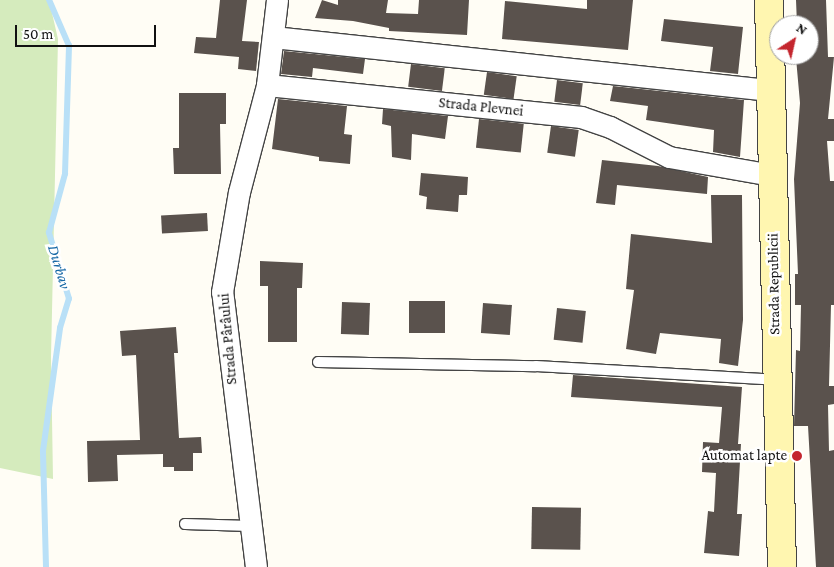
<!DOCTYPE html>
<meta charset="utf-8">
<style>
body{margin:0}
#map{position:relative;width:834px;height:567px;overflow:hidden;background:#fffdf5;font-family:"Crimson Pro",serif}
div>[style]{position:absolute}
.green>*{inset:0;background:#d5ebbd}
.stream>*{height:5.5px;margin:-2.75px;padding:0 2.75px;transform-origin:2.75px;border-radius:2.75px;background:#b9e0f7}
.building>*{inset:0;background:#5a524d;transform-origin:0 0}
.roads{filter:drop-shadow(1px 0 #444) drop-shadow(-1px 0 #444) drop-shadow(0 1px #444) drop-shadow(0 -1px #444)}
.lane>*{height:10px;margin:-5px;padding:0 5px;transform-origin:5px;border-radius:5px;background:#fff}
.street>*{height:21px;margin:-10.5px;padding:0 10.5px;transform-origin:10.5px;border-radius:10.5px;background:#fff}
.secondary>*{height:28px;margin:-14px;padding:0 14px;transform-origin:14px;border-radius:14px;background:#fff6b0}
.dots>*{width:14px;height:14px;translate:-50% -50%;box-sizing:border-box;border:2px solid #fff;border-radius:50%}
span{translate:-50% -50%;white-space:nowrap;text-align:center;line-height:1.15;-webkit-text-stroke:5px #fff;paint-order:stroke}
.street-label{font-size:15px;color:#111}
.poi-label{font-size:15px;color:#111}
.right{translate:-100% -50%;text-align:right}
.water-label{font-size:16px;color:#1768a6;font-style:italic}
.north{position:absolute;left:769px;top:15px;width:50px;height:50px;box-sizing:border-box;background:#fff;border:1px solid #a0a0a0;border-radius:50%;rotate:35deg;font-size:14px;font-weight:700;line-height:20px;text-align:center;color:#111}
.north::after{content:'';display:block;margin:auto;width:18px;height:22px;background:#c4262e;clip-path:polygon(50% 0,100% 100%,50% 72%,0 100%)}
.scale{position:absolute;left:15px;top:25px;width:141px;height:22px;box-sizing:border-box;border:2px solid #111;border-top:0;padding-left:6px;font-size:15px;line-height:18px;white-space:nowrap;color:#111;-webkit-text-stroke:4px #fff;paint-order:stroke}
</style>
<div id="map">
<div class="green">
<div style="clip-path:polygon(0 0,49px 0,58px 39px,51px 357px,53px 479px,0 468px)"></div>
</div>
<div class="stream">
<div style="left:46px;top:567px;width:116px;rotate:-91.5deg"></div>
<div style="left:43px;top:451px;width:124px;rotate:-82.1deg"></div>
<div style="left:60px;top:328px;width:30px;rotate:-73deg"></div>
<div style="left:69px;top:299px;width:69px;rotate:-106.9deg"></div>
<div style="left:49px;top:233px;width:61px;rotate:-74.8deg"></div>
<div style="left:65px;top:174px;width:128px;rotate:-88.2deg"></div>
<div style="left:69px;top:46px;width:50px;rotate:-113.5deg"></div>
</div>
<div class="building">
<div style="clip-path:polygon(220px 0,247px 0,242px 41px,259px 42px,256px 71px,238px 69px,239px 57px,194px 53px,196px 37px,216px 38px)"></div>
<div style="clip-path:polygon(322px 0,338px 5px,338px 0,388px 0,386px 13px,418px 14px,419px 0,469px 0,467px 35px,389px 31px,389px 28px,353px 21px,315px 18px)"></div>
<div style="clip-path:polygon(587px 0,633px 0,628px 50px,502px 39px,505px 1px,587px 9px)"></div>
<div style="clip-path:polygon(796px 0,826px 0,828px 57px,834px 57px,828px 119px,834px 119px,834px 141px,827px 141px,830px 181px,834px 181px,834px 305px,831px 305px,829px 386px,834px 386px,834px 404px,828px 405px,829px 451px,834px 450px,834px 567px,816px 567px,808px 426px,794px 426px,796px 350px,800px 351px,801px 305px,795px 305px,795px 274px,798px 274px,794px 179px,800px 103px,796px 58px,809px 55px,809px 25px,797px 25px)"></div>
<div style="clip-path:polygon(664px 19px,743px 27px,738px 74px,710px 71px,713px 47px,661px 41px)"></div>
<div style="clip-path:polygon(284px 51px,365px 59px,363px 74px,313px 68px,312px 77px,281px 74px)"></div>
<div style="left:411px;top:64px;width:34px;height:23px;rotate:7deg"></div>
<div style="left:487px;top:72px;width:30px;height:23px;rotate:8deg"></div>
<div style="left:557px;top:80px;width:26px;height:22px;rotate:7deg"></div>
<div style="clip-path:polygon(613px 86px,744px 100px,740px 157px,713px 152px,714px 130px,646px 120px,648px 106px,610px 101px)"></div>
<div style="clip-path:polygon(179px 93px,226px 93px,226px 124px,220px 124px,221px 174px,174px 174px,173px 148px,179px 148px)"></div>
<div style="clip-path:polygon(278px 99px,347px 106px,344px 134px,352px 135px,350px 164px,319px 161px,319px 157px,272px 149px)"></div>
<div style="clip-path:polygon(383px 109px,448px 116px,445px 139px,412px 134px,411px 160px,392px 157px,391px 126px,382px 124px)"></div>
<div style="left:479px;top:119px;width:45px;height:29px;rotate:6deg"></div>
<div style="left:551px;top:126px;width:28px;height:27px;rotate:8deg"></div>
<div style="clip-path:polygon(602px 160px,658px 166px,708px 177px,707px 194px,617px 185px,615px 205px,596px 203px)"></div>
<div style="clip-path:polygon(421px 173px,468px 177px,467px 195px,459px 195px,458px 212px,426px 209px,427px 197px,419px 195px)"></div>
<div style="clip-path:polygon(711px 195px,742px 195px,743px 320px,738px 366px,719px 363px,721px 339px,660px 333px,656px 354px,626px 349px,634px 290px,626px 289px,631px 234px,712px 243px)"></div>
<div style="left:207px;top:213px;width:18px;height:46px;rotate:87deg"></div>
<div style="clip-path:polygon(260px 261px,303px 263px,302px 288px,297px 288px,297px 342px,268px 342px,268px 286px,260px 286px)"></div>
<div style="left:409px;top:301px;width:36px;height:32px"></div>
<div style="left:342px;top:302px;width:28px;height:32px;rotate:2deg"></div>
<div style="left:483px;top:303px;width:29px;height:30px;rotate:4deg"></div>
<div style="left:557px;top:308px;width:29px;height:32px;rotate:6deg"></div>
<div style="clip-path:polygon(176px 327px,178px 353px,174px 353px,179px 438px,201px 437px,202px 453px,193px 453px,193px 471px,174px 471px,174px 467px,163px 467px,163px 454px,117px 455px,118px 481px,88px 482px,87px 441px,140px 440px,136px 355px,122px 356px,120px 331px)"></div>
<div style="clip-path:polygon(573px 375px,742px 387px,738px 444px,741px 444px,737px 514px,742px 514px,739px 556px,704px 553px,708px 511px,714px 512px,716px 473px,702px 472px,703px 442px,719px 443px,722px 407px,571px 397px)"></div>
<div style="left:532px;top:507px;width:49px;height:42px;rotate:1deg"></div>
</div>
<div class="roads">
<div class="lane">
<div style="left:318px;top:362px;width:218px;rotate:1.1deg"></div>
<div style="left:536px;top:366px;width:240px;rotate:3.3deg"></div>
<div style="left:185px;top:524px;width:65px;rotate:1.8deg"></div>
</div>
<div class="street">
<div style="left:273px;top:37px;width:500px;rotate:6.1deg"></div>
<div style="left:267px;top:85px;width:316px;rotate:5.8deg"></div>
<div style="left:581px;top:117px;width:31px;rotate:19deg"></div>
<div style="left:610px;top:127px;width:66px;rotate:27deg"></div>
<div style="left:669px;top:157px;width:105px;rotate:9.9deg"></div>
<div style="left:256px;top:567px;width:277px;rotate:-97deg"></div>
<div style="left:222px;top:292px;width:101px;rotate:-80.4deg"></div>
<div style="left:239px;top:192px;width:111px;rotate:-75.3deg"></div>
<div style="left:267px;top:85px;width:86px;rotate:-83.3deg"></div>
</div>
<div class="secondary">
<div style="left:769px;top:0;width:567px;rotate:88.69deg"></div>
</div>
</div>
<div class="dots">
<div style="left:797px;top:456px;background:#c4262e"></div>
</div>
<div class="street-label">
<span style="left:481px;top:107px;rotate:6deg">Strada Plevnei</span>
<span style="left:774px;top:284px;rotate:-91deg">Strada Republicii</span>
<span style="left:228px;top:339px;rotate:-95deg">Strada Pârâului</span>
</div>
<div class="poi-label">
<span class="right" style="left:787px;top:456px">Automat lapte</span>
</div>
<div class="water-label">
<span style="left:59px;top:267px;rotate:73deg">Durbav</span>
</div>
<div class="north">N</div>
<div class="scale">50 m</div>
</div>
